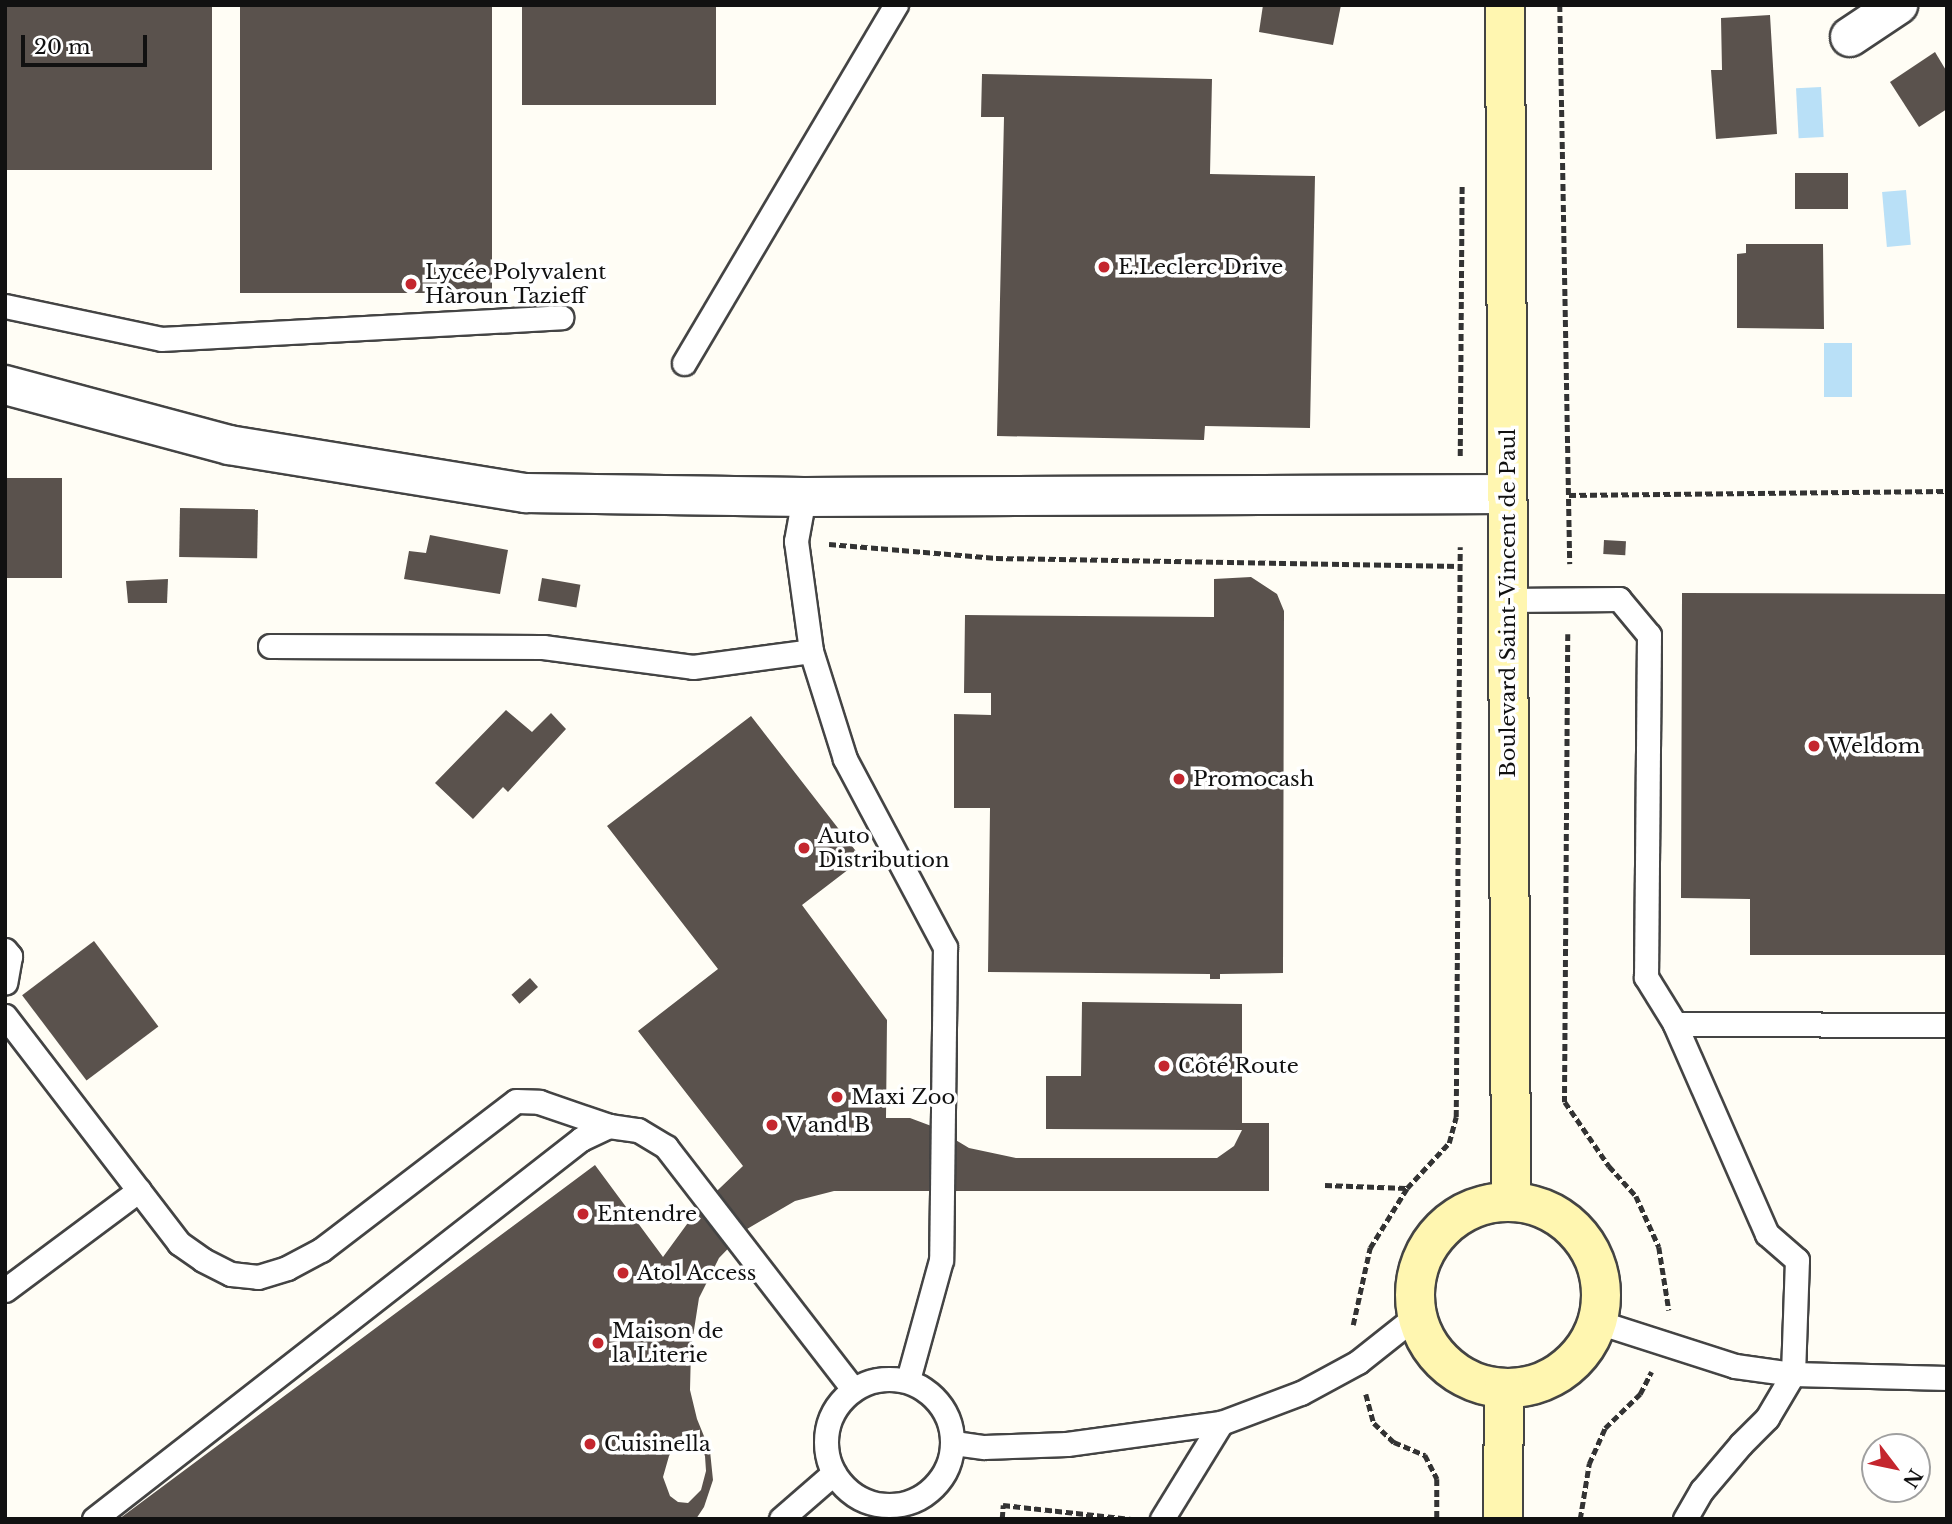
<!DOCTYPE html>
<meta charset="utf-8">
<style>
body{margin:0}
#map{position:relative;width:1952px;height:1524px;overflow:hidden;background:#fffdf5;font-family:"Libre Baskerville",serif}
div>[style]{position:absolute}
.water>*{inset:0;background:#b9e0f7;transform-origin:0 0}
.building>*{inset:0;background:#5a524d;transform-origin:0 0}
.path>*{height:4.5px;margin-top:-2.25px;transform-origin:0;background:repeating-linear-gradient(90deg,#333 0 7px,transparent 0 10.5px)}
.roads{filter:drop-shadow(2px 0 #444) drop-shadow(-2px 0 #444) drop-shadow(0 2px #444) drop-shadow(0 -2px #444)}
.service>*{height:23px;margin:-11.5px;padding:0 11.5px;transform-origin:11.5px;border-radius:11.5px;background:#fff}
.service>.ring{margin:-11.5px;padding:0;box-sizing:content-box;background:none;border:23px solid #fff;border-radius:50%}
.minor>*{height:38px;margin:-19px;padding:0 19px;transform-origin:19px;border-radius:19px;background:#fff}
.secondary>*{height:38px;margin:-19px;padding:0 19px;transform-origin:19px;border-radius:19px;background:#fff6b0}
.secondary>.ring{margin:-19px;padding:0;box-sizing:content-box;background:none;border:38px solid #fff6b0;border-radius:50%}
.dots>*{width:19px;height:19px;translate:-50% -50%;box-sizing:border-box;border:4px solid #fff;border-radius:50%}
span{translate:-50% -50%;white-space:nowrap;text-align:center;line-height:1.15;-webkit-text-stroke:7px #fff;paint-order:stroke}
.poi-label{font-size:21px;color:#111}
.left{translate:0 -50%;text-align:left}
.street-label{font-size:21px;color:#111}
.frame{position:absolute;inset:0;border:7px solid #111;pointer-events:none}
.north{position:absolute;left:1861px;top:1433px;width:70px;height:70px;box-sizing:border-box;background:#fff;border:2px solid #a0a0a0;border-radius:50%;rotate:122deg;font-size:19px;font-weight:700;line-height:28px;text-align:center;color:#111}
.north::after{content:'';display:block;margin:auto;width:24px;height:32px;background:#c4262e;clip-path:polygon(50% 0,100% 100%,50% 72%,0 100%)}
.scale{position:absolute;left:21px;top:35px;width:126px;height:32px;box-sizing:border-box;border:4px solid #111;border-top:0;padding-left:9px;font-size:21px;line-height:24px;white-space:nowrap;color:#111;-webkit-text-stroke:5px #fff;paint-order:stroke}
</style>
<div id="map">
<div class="water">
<div style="left:1821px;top:87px;width:50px;height:25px;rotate:87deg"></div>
<div style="left:1906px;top:190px;width:55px;height:24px;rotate:85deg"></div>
<div style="left:1824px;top:343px;width:28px;height:54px"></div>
</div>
<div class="building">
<div style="left:5px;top:5px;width:207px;height:165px"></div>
<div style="left:240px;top:5px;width:252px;height:288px"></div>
<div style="left:522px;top:5px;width:194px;height:100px"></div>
<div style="clip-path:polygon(1263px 5px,1341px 5px,1333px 45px,1259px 32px)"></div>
<div style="clip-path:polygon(1770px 15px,1777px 134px,1716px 139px,1711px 70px,1722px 70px,1721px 18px)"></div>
<div style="clip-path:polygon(1935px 52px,1947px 72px,1947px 109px,1919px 127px,1890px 82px)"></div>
<div style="clip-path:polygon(982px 74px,1212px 79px,1210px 174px,1315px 176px,1310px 428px,1205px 426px,1204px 440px,997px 436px,1004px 117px,981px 117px)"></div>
<div style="left:1848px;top:173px;width:36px;height:53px;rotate:90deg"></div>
<div style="clip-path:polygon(1746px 244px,1823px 244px,1824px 329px,1737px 328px,1737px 254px,1746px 253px)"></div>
<div style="left:5px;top:478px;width:57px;height:100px"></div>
<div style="left:180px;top:508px;width:78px;height:49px;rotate:1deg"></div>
<div style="clip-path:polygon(430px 535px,508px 550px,500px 594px,404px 579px,409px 551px,426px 553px)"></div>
<div style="left:1604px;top:540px;width:22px;height:14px;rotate:3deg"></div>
<div style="clip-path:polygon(1251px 577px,1277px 594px,1284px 611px,1283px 973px,1220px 974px,1220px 979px,1210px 979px,1210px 974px,988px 972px,990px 808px,954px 808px,954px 714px,991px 715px,991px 693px,964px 693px,965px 615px,1214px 617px,1214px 579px)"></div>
<div style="left:542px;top:578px;width:39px;height:23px;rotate:10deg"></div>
<div style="clip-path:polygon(168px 579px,167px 603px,128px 603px,126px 581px)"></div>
<div style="clip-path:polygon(1682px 593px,1947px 594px,1947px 955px,1750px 955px,1750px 899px,1681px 898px)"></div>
<div style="clip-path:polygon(506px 710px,532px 732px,551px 713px,566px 729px,508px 792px,503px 787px,473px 819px,435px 783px)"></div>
<div style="clip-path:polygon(evenodd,751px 716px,862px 859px,802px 905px,887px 1020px,886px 1118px,910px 1118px,934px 1127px,969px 1148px,1016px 1158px,1217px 1158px,1234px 1146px,1242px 1130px,1046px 1129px,1046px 1076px,1081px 1076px,1082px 1002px,1242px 1004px,1242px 1123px,1269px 1123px,1269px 1191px,834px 1191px,795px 1201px,747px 1229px,719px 1258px,699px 1298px,691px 1349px,690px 1390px,697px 1419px,710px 1451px,713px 1480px,704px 1507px,696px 1519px,119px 1519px,595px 1165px,663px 1257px,698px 1209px,743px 1166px,638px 1031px,718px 969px,607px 826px,751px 716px,686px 1433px,698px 1440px,705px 1456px,706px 1471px,701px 1490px,688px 1503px,678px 1502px,670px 1496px,663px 1477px,669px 1456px,679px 1438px,686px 1433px)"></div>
<div style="left:94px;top:941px;width:107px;height:90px;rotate:53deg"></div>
<div style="left:530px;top:978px;width:12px;height:25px;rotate:48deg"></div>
</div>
<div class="path">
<div style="left:1560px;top:5px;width:559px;rotate:88.98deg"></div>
<div style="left:1460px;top:456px;width:271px;rotate:-89.6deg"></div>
<div style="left:1569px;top:495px;width:378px;rotate:-0.6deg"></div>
<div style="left:829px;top:544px;width:168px;rotate:4.8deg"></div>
<div style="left:996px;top:558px;width:464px;rotate:1deg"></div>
<div style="left:1568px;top:634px;width:468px;rotate:90.4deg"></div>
<div style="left:1565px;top:1102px;width:78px;rotate:55.5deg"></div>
<div style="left:1609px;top:1166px;width:40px;rotate:48deg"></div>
<div style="left:1636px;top:1196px;width:56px;rotate:65.7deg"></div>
<div style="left:1659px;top:1247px;width:64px;rotate:81deg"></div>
<div style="left:1325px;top:1185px;width:81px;rotate:2.1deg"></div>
<div style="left:1353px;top:1325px;width:79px;rotate:-77.6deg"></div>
<div style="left:1370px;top:1248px;width:70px;rotate:-58.3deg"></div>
<div style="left:1407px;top:1188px;width:62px;rotate:-47deg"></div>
<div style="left:1449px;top:1143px;width:27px;rotate:-75deg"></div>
<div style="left:1456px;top:1117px;width:570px;rotate:-89.6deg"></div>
<div style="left:1366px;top:1394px;width:30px;rotate:75deg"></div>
<div style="left:1374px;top:1423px;width:28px;rotate:44deg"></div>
<div style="left:1394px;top:1442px;width:34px;rotate:23deg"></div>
<div style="left:1425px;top:1455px;width:27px;rotate:63deg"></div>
<div style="left:1437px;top:1479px;width:40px;rotate:90deg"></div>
<div style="left:1002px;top:1519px;width:14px;rotate:-86deg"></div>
<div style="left:1003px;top:1505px;width:129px;rotate:6.2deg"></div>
<div style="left:1580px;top:1519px;width:56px;rotate:-80.7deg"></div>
<div style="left:1589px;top:1464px;width:39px;rotate:-66deg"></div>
<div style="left:1605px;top:1428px;width:49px;rotate:-44.2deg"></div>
<div style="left:1640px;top:1394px;width:25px;rotate:-63deg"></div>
</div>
<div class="roads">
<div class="service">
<div style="left:5px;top:306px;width:159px;rotate:11.9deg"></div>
<div style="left:161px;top:339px;width:401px;rotate:-3.1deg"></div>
<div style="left:684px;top:363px;width:416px;rotate:-59.4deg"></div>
<div style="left:804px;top:497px;width:45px;rotate:100.3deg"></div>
<div style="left:796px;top:541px;width:111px;rotate:82.2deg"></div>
<div style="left:811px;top:651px;width:113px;rotate:72.5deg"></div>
<div style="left:845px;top:759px;width:213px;rotate:62deg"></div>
<div style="left:945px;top:947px;width:313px;rotate:90.7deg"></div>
<div style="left:941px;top:1260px;width:124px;rotate:105.4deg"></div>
<div style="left:1507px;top:600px;width:112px;rotate:-0.5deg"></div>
<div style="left:1619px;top:599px;width:47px;rotate:50.2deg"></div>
<div style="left:1649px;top:635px;width:342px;rotate:90.5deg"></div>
<div style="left:1646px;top:977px;width:55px;rotate:58.3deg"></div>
<div style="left:270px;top:646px;width:273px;rotate:0.2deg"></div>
<div style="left:543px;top:647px;width:151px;rotate:7.6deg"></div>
<div style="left:693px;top:667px;width:119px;rotate:-7.7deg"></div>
<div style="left:5px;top:950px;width:8px;rotate:50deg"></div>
<div style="left:10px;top:956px;width:27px;rotate:100deg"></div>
<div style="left:5px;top:1016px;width:286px;rotate:52.5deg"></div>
<div style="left:179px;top:1243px;width:29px;rotate:35deg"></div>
<div style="left:203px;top:1260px;width:31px;rotate:27deg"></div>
<div style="left:231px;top:1274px;width:27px;rotate:6deg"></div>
<div style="left:258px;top:1277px;width:30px;rotate:-17deg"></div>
<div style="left:287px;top:1268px;width:38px;rotate:-28deg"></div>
<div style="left:321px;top:1250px;width:245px;rotate:-37.4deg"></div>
<div style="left:516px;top:1101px;width:23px;rotate:2deg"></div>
<div style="left:539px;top:1102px;width:74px;rotate:18.9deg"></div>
<div style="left:5px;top:1290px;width:167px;rotate:-36.7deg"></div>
<div style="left:1598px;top:1322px;width:144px;rotate:17.8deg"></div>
<div style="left:1735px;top:1366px;width:59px;rotate:7.9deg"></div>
<div style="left:1793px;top:1374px;width:154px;rotate:1.5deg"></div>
<div class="ring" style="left:826px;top:1379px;width:103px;height:103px"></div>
<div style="left:954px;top:1443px;width:30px;rotate:8deg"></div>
<div style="left:984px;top:1447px;width:83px;rotate:-2.1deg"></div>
<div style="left:1067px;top:1444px;width:155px;rotate:-7.8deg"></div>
<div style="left:1221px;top:1423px;width:85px;rotate:-20.6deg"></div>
<div style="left:1301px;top:1393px;width:65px;rotate:-28.5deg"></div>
<div style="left:1358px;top:1362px;width:74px;rotate:-38.4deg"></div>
<div style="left:94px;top:1519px;width:618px;rotate:-37.96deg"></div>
<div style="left:581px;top:1139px;width:31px;rotate:-25deg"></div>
<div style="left:609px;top:1126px;width:29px;rotate:8deg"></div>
<div style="left:638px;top:1130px;width:33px;rotate:31deg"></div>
<div style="left:666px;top:1147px;width:306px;rotate:52.3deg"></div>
<div style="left:781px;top:1519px;width:70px;rotate:-41deg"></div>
<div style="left:1162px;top:1519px;width:113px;rotate:-58.4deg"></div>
<div style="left:1685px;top:1519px;width:34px;rotate:-60deg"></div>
<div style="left:1702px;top:1490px;width:60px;rotate:-49.7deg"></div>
<div style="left:1741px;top:1444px;width:37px;rotate:-45deg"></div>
<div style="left:1767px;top:1418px;width:51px;rotate:-59.4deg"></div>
<div style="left:1793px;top:1374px;width:114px;rotate:-88deg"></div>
<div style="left:1797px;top:1260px;width:40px;rotate:-139deg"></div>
<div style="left:1767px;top:1234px;width:229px;rotate:-113.7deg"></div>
<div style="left:1675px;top:1024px;width:272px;rotate:0.2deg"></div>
</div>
<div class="minor">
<div style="left:1850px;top:37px;width:58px;rotate:-33.7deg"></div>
<div style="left:5px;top:385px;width:232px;rotate:15deg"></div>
<div style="left:229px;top:445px;width:301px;rotate:9.2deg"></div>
<div style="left:526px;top:493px;width:278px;rotate:0.8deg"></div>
<div style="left:804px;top:497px;width:703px;rotate:-0.24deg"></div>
</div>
<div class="secondary">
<div style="left:1505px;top:5px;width:1196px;rotate:89.71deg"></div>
<div class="ring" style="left:1415px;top:1202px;width:148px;height:148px"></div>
<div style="left:1503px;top:1519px;width:131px;rotate:-89.6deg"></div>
</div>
</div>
<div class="dots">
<div style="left:1104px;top:267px;background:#c4262e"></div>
<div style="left:411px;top:284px;background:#c4262e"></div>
<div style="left:1814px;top:746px;background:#c4262e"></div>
<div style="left:1179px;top:779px;background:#c4262e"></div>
<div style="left:804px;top:848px;background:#c4262e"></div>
<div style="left:1164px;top:1066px;background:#c4262e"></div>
<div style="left:837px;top:1097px;background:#c4262e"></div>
<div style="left:772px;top:1125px;background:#c4262e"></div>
<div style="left:583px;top:1214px;background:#c4262e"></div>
<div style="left:623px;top:1273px;background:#c4262e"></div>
<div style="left:598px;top:1343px;background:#c4262e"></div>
<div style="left:590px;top:1444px;background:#c4262e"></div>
</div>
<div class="poi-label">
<span class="left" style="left:1118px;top:267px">E.Leclerc Drive</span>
<span class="left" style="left:425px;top:284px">Lycée Polyvalent<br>Hàroun Tazieff</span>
<span class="left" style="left:1828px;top:746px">Weldom</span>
<span class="left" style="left:1193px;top:779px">Promocash</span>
<span class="left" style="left:818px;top:848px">Auto<br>Distribution</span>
<span class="left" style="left:1178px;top:1066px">Côté Route</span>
<span class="left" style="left:851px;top:1097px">Maxi Zoo</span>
<span class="left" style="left:786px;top:1125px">V and B</span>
<span class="left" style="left:597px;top:1214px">Entendre</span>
<span class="left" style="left:637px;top:1273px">Atol Access</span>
<span class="left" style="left:612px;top:1343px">Maison de<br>la Literie</span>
<span class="left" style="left:604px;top:1444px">Cuisinella</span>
</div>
<div class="street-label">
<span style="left:1508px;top:603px;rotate:-90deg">Boulevard Saint-Vincent de Paul</span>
</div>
<div class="frame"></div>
<div class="north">N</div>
<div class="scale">20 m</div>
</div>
